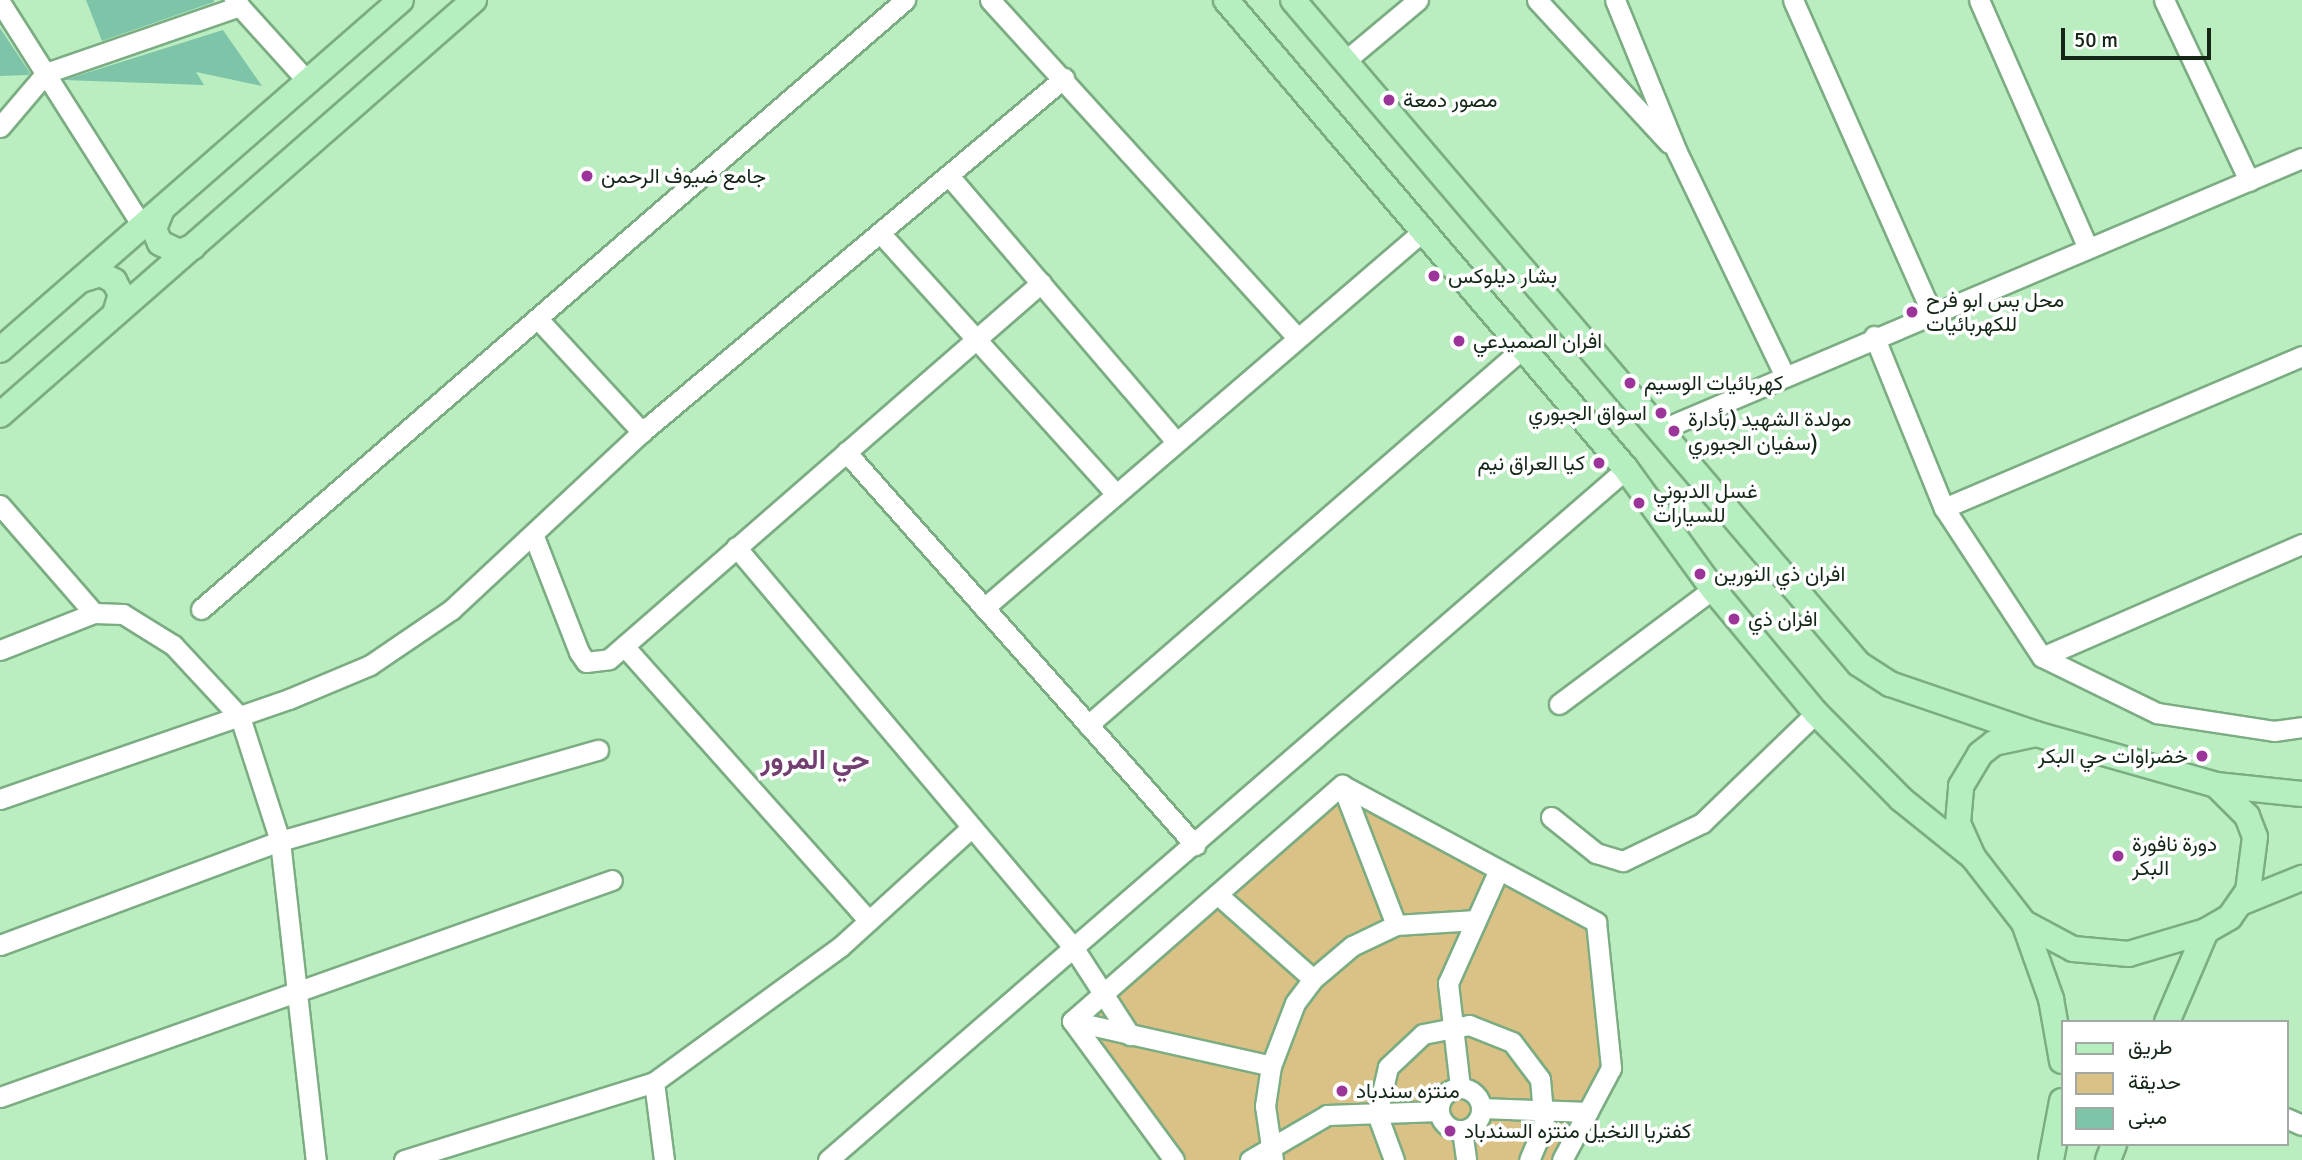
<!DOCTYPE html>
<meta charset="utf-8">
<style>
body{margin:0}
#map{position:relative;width:2302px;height:1160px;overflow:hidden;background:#baedc0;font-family:Signika,Vazirmatn,sans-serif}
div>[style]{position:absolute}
.green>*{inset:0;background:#dac185}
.building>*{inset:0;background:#7ec4a9}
.roads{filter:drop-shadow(2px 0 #7bac82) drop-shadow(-2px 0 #7bac82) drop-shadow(0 2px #7bac82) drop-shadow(0 -2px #7bac82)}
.minor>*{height:19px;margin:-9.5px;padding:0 9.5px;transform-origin:9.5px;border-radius:9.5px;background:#fff}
.minor>.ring{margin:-9.5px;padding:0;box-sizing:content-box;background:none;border:19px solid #fff;border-radius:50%}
.major>*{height:24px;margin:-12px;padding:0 12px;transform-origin:12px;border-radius:12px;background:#b5efbf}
.dots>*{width:19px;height:19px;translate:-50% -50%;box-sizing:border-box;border:4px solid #fff;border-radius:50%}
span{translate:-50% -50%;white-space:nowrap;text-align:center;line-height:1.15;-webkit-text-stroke:7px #fff;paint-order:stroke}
.poi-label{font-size:21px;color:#142717}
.left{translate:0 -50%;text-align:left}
.right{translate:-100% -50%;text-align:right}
.district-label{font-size:28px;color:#723f70;font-weight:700}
.legend{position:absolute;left:2061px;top:1020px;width:228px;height:126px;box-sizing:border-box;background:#fff;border:2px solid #a1a9a2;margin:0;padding:9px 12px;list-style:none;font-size:21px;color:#142717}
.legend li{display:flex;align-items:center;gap:14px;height:35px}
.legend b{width:35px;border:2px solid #a1a9a2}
.scale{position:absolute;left:2061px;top:28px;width:150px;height:32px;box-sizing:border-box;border:4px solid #142717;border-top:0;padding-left:9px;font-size:21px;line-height:24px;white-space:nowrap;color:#142717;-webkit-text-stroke:5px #fff;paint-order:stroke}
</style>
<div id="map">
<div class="green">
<div style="clip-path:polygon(1342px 780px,1600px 919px,1614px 1069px,1566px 1160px,1170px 1160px,1068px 1019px)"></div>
</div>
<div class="building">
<div style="clip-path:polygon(86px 0,214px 0,214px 2px,102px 41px)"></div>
<div style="clip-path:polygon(0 28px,30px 73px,28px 75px,0 76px)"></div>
<div style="clip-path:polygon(223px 30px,262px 86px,196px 72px,204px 85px,64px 80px)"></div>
</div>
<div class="roads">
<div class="minor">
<div style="left:234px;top:0;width:110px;rotate:47.9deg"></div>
<div style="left:990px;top:0;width:457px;rotate:47.7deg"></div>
<div style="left:1537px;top:0;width:195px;rotate:47.3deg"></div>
<div style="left:1615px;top:0;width:164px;rotate:67.8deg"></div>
<div style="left:1677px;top:152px;width:249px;rotate:64.3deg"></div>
<div style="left:1793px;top:0;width:343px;rotate:66.1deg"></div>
<div style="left:1979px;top:0;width:271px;rotate:66.3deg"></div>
<div style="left:2164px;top:0;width:200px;rotate:64.8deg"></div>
<div style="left:0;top:2px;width:265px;rotate:57.6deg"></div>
<div style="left:1345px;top:61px;width:95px;rotate:-39.9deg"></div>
<div style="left:0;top:127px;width:71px;rotate:-49.6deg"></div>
<div style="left:46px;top:73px;width:205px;rotate:-19.1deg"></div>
<div style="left:950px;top:177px;width:348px;rotate:49.5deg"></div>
<div style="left:882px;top:235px;width:349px;rotate:47.9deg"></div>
<div style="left:538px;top:319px;width:154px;rotate:47.4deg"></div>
<div style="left:1874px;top:336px;width:186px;rotate:67.9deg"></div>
<div style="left:1944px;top:508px;width:178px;rotate:56.7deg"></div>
<div style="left:2042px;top:657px;width:128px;rotate:26deg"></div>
<div style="left:2157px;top:713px;width:118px;rotate:8.7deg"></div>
<div style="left:2274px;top:731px;width:28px;rotate:-8deg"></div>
<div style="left:1660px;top:430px;width:697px;rotate:-22.96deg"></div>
<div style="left:846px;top:452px;width:526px;rotate:48.39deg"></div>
<div style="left:0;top:505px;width:143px;rotate:49deg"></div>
<div style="left:1944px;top:508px;width:389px;rotate:-23deg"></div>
<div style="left:533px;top:534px;width:127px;rotate:68.7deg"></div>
<div style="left:579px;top:652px;width:12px;rotate:55deg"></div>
<div style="left:586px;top:662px;width:23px;rotate:-7deg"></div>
<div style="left:609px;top:659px;width:573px;rotate:-41.04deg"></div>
<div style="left:736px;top:547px;width:523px;rotate:49.89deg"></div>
<div style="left:1073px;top:947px;width:105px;rotate:57.1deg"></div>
<div style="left:984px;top:608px;width:579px;rotate:-40.65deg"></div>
<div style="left:201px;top:609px;width:931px;rotate:-40.86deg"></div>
<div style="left:624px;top:646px;width:368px;rotate:48.3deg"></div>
<div style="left:0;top:650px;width:101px;rotate:-21.5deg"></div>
<div style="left:94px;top:613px;width:29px;rotate:2deg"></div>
<div style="left:123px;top:614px;width:59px;rotate:31.8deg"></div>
<div style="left:173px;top:645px;width:98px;rotate:47.1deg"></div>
<div style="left:240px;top:717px;width:130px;rotate:72.1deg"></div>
<div style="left:280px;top:841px;width:321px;rotate:83.6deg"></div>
<div style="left:2042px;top:657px;width:283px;rotate:-23.5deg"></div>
<div style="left:1559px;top:704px;width:192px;rotate:-36.8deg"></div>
<div style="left:1088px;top:725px;width:576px;rotate:-40.91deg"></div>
<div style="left:1342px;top:785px;width:289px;rotate:28.3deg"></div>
<div style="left:1596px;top:922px;width:147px;rotate:84.1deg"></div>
<div style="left:1611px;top:1068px;width:104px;rotate:118deg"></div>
<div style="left:1342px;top:785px;width:150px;rotate:68.9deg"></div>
<div style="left:0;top:799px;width:306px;rotate:-19.1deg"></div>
<div style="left:289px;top:699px;width:88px;rotate:-22.8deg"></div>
<div style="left:370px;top:665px;width:98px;rotate:-34.2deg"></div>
<div style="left:451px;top:610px;width:261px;rotate:-43deg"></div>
<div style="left:642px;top:432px;width:551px;rotate:-39.99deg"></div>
<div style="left:1551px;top:817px;width:58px;rotate:38.7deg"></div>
<div style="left:1596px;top:853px;width:28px;rotate:17deg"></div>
<div style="left:1623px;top:861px;width:88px;rotate:-25.7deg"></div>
<div style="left:1702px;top:823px;width:158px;rotate:-44deg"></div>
<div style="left:1217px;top:894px;width:128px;rotate:41.5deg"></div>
<div style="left:0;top:945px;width:299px;rotate:-20.4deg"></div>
<div style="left:280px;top:841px;width:331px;rotate:-16deg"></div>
<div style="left:1072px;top:1021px;width:359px;rotate:-41.2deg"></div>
<div style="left:1072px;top:1021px;width:204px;rotate:12.7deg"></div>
<div style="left:1072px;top:1021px;width:172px;rotate:53.7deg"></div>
<div style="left:654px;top:1082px;width:79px;rotate:82.7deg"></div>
<div style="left:1460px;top:1087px;width:105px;rotate:-96.6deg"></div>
<div style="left:1448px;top:983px;width:122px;rotate:-65.8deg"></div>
<div class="ring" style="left:1439px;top:1088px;width:23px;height:23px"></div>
<div style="left:0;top:1097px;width:649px;rotate:-19.52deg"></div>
<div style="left:1481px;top:1108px;width:107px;rotate:2.1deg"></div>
<div style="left:2286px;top:1118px;width:17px;rotate:24deg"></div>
<div style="left:1462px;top:1130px;width:30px;rotate:82deg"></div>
<div style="left:404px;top:1160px;width:262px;rotate:-17.3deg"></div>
<div style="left:654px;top:1082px;width:230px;rotate:-36deg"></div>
<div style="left:840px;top:947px;width:178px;rotate:-42.3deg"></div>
<div style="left:828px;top:1160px;width:1056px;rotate:-40.89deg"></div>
<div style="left:1250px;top:1160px;width:89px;rotate:-30.3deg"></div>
<div style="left:1327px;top:1115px;width:112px;rotate:-2deg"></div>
<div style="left:1273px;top:1160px;width:55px;rotate:-98.4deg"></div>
<div style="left:1265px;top:1106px;width:40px;rotate:-81.5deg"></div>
<div style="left:1271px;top:1066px;width:67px;rotate:-69.1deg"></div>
<div style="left:1295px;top:1003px;width:30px;rotate:-53deg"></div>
<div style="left:1313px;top:979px;width:51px;rotate:-40.2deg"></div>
<div style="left:1352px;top:946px;width:49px;rotate:-25.5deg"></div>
<div style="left:1396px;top:925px;width:80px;rotate:-3.6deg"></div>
<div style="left:1394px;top:1160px;width:49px;rotate:-110.3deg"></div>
<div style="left:1377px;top:1114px;width:48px;rotate:-76.8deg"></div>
<div style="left:1388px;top:1067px;width:48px;rotate:-43.3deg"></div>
<div style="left:1423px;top:1034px;width:47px;rotate:-11.1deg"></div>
<div style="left:1469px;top:1025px;width:46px;rotate:21.6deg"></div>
<div style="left:1512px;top:1042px;width:46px;rotate:52.9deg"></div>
<div style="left:1540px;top:1079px;width:46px;rotate:85deg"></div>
<div style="left:1544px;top:1125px;width:38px;rotate:113deg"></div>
</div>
<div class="major">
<div style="left:1226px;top:0;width:616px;rotate:49.54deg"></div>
<div style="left:1626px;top:469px;width:148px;rotate:54.1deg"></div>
<div style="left:1713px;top:589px;width:161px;rotate:50.3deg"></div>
<div style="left:1816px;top:713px;width:121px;rotate:45.3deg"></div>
<div style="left:1901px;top:799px;width:92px;rotate:38.9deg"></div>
<div style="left:1293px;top:0;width:872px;rotate:49.56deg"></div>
<div style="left:1859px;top:664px;width:37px;rotate:33deg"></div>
<div style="left:1890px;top:684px;width:154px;rotate:18.9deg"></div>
<div style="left:162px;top:209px;width:22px;rotate:112deg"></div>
<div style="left:154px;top:229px;width:15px;rotate:67deg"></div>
<div style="left:160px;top:243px;width:21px;rotate:25deg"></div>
<div style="left:179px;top:252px;width:15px;rotate:-20deg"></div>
<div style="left:81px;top:280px;width:21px;rotate:-17deg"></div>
<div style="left:101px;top:274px;width:15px;rotate:28deg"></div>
<div style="left:114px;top:281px;width:15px;rotate:62deg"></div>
<div style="left:121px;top:294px;width:21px;rotate:107deg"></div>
<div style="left:0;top:350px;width:532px;rotate:-41.12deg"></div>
<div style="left:0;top:415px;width:630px;rotate:-41.2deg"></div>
<div style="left:2216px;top:785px;width:44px;rotate:45deg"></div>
<div style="left:2247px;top:816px;width:22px;rotate:69deg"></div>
<div style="left:2255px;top:837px;width:54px;rotate:97.4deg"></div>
<div style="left:2248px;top:891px;width:32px;rotate:125deg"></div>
<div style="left:2230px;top:917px;width:28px;rotate:150deg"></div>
<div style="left:2206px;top:931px;width:80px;rotate:163.4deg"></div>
<div style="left:2129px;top:954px;width:56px;rotate:-174.9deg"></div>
<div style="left:2073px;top:949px;width:55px;rotate:-152deg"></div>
<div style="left:2024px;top:923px;width:83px;rotate:-127.7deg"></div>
<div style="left:1973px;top:857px;width:37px;rotate:-114deg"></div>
<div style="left:1958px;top:823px;width:37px;rotate:-85deg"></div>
<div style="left:1961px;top:786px;width:37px;rotate:-59deg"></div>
<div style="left:1980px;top:754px;width:18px;rotate:-38deg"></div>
<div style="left:1994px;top:743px;width:43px;rotate:-12.1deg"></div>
<div style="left:2036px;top:734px;width:187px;rotate:15.8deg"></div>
<div style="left:2216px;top:785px;width:86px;rotate:6deg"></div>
<div style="left:2240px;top:903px;width:67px;rotate:-22deg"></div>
<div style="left:2024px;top:923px;width:81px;rotate:70.4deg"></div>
<div style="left:2051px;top:999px;width:63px;rotate:79.9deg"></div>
<div style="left:2167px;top:1022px;width:99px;rotate:-66.8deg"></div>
<div style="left:2051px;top:1160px;width:60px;rotate:-79.4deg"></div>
<div style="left:2108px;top:1160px;width:17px;rotate:-69deg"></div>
</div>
</div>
<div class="dots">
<div style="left:1389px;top:100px;background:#9b359a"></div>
<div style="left:587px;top:176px;background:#9b359a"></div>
<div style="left:1434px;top:276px;background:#9b359a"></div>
<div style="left:1912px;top:312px;background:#9b359a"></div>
<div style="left:1459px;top:341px;background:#9b359a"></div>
<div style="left:1630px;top:383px;background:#9b359a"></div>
<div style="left:1661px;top:413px;background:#9b359a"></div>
<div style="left:1674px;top:431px;background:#9b359a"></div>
<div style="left:1599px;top:463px;background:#9b359a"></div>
<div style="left:1639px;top:503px;background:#9b359a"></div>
<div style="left:1700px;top:574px;background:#9b359a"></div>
<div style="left:1734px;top:619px;background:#9b359a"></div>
<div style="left:2202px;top:756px;background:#9b359a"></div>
<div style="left:2118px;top:856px;background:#9b359a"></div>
<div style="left:1342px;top:1091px;background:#9b359a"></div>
<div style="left:1450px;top:1131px;background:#9b359a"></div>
</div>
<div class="poi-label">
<span class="left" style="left:1403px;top:100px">مصور دمعة</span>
<span class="left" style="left:601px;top:176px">جامع ضيوف الرحمن</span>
<span class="left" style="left:1448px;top:276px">بشار ديلوكس</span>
<span class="left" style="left:1926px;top:312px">محل يس ابو فرح<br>للكهربائيات</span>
<span class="left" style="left:1473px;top:341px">افران الصميدعي</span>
<span class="left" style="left:1644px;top:383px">كهربائيات الوسيم</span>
<span class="right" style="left:1647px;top:413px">اسواق الجبوري</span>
<span class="left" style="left:1688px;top:431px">مولدة الشهيد (بأدارة<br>سفيان الجبوري)</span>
<span class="right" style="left:1585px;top:463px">کیا العراق نیم</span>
<span class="left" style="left:1653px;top:503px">غسل الدبوني<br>للسيارات</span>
<span class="left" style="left:1714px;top:574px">افران ذي النورين</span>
<span class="left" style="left:1748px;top:619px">افران ذي</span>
<span class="right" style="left:2188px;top:756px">خضراوات حي البكر</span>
<span class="left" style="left:2132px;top:856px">دورة نافورة<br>البكر</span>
<span class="left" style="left:1356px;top:1091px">منتزه سندباد</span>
<span class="left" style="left:1464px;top:1131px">كفتريا النخيل منتزه السندباد</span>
</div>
<div class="district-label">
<span style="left:815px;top:760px">حي المرور</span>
</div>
<ul class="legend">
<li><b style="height:9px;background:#b5efbf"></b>طريق</li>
<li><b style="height:19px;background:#dac185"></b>حديقة</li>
<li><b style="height:19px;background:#7ec4a9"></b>مبنى</li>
</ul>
<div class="scale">50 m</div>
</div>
